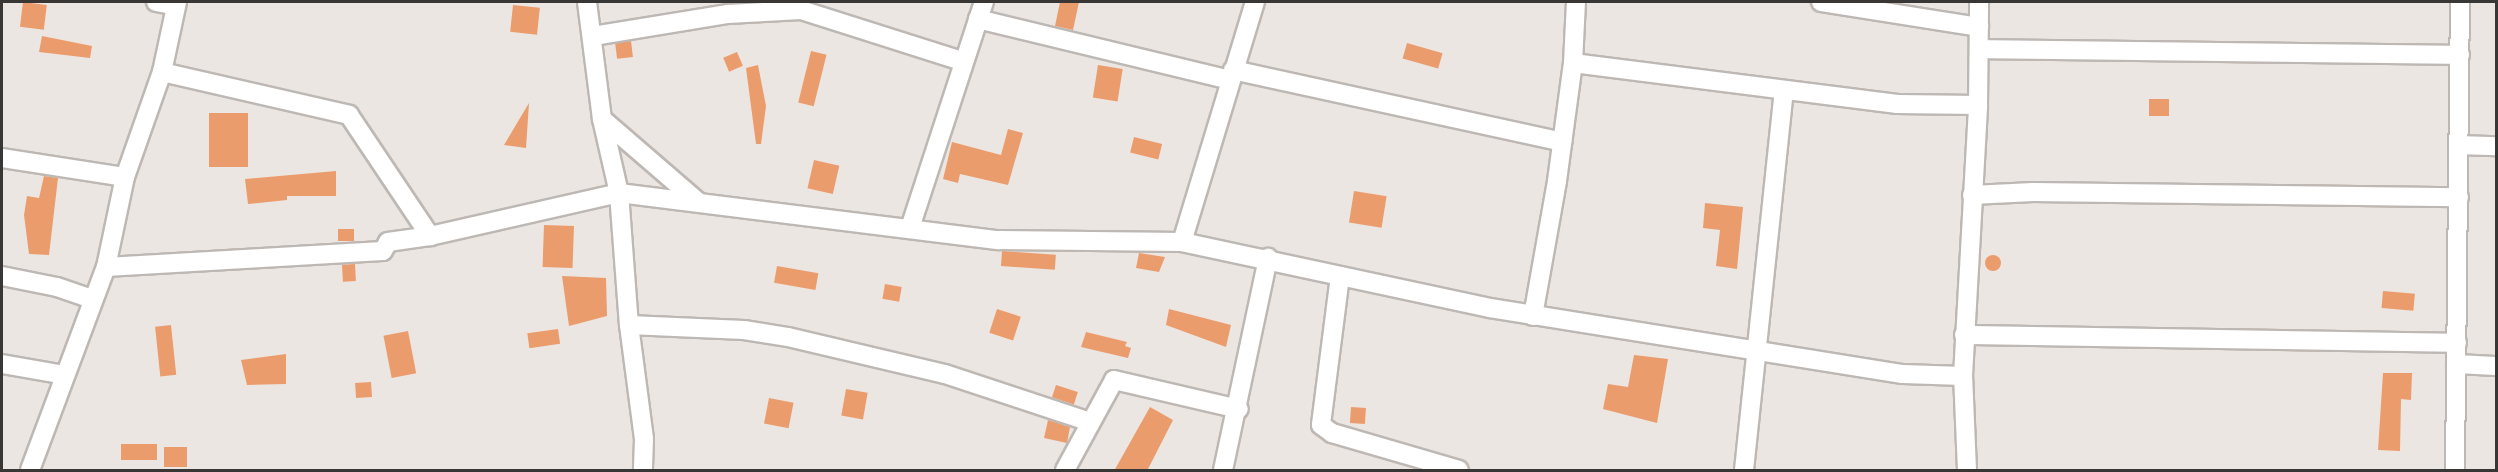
<!DOCTYPE html>
<style>
body{margin:0}
#map{position:relative;width:2498px;height:472px;overflow:hidden;background:#ece6e2;font-family:"Titillium Web",sans-serif}
div>[style]{position:absolute}
.building>*{inset:0;background:#eb9c6c;transform-origin:0 0}
.round{border-radius:50%}
.roads{filter:drop-shadow(2px 0 #beb8b4) drop-shadow(-2px 0 #beb8b4) drop-shadow(0 2px #beb8b4) drop-shadow(0 -2px #beb8b4)}
.minor>*{height:18px;margin:-9px;padding:0 9px;transform-origin:9px;border-radius:9px;background:#fff}
span{translate:-50% -50%;white-space:nowrap;text-align:center;line-height:1.15;-webkit-text-stroke:5px #fff;paint-order:stroke}
.frame{position:absolute;inset:0;border:3px solid #393735;pointer-events:none}
</style>
<div id="map">
<div class="building">
<div style="left:23px;top:2px;width:24px;height:25px;rotate:7deg"></div>
<div style="clip-path:polygon(1060px 2px,1079px 2px,1073px 30px,1055px 26px)"></div>
<div style="left:513px;top:5px;width:27px;height:27px;rotate:6deg"></div>
<div style="clip-path:polygon(42px 36px,92px 46px,90px 58px,39px 52px)"></div>
<div style="left:631px;top:41px;width:16px;height:16px;rotate:83deg"></div>
<div style="left:1407px;top:43px;width:37px;height:16px;rotate:16deg"></div>
<div style="left:811px;top:51px;width:16px;height:53px;rotate:14deg"></div>
<div style="left:737px;top:52px;width:15px;height:15px;rotate:67deg"></div>
<div style="clip-path:polygon(758px 65px,766px 106px,761px 144px,756px 144px,746px 68px)"></div>
<div style="left:1098px;top:65px;width:25px;height:33px;rotate:9deg"></div>
<div style="left:2149px;top:99px;width:20px;height:17px"></div>
<div style="clip-path:polygon(529px 103px,526px 148px,504px 145px)"></div>
<div style="left:209px;top:113px;width:39px;height:54px"></div>
<div style="clip-path:polygon(1008px 129px,1023px 133px,1008px 185px,960px 174px,958px 183px,943px 179px,952px 142px,1001px 155px)"></div>
<div style="left:1134px;top:137px;width:29px;height:16px;rotate:14deg"></div>
<div style="left:814px;top:160px;width:26px;height:29px;rotate:13deg"></div>
<div style="clip-path:polygon(336px 171px,336px 196px,287px 196px,287px 200px,248px 204px,245px 179px)"></div>
<div style="clip-path:polygon(44px 176px,58px 178px,49px 255px,29px 254px,24px 215px,27px 196px,39px 198px)"></div>
<div style="left:1354px;top:191px;width:33px;height:32px;rotate:9deg"></div>
<div style="clip-path:polygon(1705px 203px,1743px 207px,1737px 269px,1716px 266px,1720px 230px,1703px 228px)"></div>
<div style="left:544px;top:225px;width:30px;height:42px;rotate:2deg"></div>
<div style="left:354px;top:229px;width:12px;height:16px;rotate:90deg"></div>
<div style="left:1002px;top:251px;width:54px;height:15px;rotate:4deg"></div>
<div style="clip-path:polygon(1139px 253px,1165px 257px,1159px 272px,1136px 268px)"></div>
<div class="round" style="left:1985px;top:255px;width:16px;height:16px"></div>
<div style="left:355px;top:264px;width:17px;height:13px;rotate:87deg"></div>
<div style="left:777px;top:266px;width:42px;height:17px;rotate:10deg"></div>
<div style="clip-path:polygon(562px 276px,606px 278px,607px 316px,569px 326px)"></div>
<div style="left:885px;top:284px;width:17px;height:15px;rotate:10deg"></div>
<div style="left:2383px;top:291px;width:32px;height:17px;rotate:5deg"></div>
<div style="left:997px;top:309px;width:25px;height:25px;rotate:18deg"></div>
<div style="clip-path:polygon(1169px 309px,1231px 325px,1226px 347px,1166px 325px)"></div>
<div style="left:171px;top:325px;width:50px;height:16px;rotate:84deg"></div>
<div style="left:558px;top:329px;width:15px;height:31px;rotate:82deg"></div>
<div style="left:408px;top:331px;width:43px;height:25px;rotate:79deg"></div>
<div style="clip-path:polygon(1086px 332px,1127px 342px,1125px 346px,1131px 348px,1128px 358px,1081px 347px)"></div>
<div style="clip-path:polygon(286px 354px,286px 384px,247px 385px,241px 360px)"></div>
<div style="clip-path:polygon(1634px 355px,1668px 359px,1657px 423px,1603px 409px,1608px 384px,1628px 387px)"></div>
<div style="clip-path:polygon(2383px 373px,2412px 373px,2411px 400px,2401px 399px,2400px 451px,2378px 450px)"></div>
<div style="left:371px;top:382px;width:15px;height:16px;rotate:86deg"></div>
<div style="left:1056px;top:385px;width:23px;height:13px;rotate:18deg"></div>
<div style="left:846px;top:389px;width:22px;height:27px;rotate:10deg"></div>
<div style="left:769px;top:398px;width:25px;height:26px;rotate:11deg"></div>
<div style="clip-path:polygon(1150px 407px,1173px 420px,1147px 471px,1114px 471px)"></div>
<div style="left:1351px;top:407px;width:15px;height:16px;rotate:4deg"></div>
<div style="clip-path:polygon(1048px 420px,1070px 427px,1067px 443px,1044px 438px)"></div>
<div style="left:157px;top:444px;width:16px;height:36px;rotate:90deg"></div>
<div style="left:164px;top:447px;width:23px;height:20px"></div>
</div>
<div class="roads">
<div class="minor">
<div style="left:156px;top:2px;width:20px;rotate:11deg"></div>
<div style="left:587px;top:2px;width:118px;rotate:82.7deg"></div>
<div style="left:602px;top:119px;width:76px;rotate:77.1deg"></div>
<div style="left:619px;top:193px;width:132px;rotate:85.7deg"></div>
<div style="left:629px;top:325px;width:115px;rotate:82.5deg"></div>
<div style="left:644px;top:439px;width:31px;rotate:92deg"></div>
<div style="left:1821px;top:2px;width:160px;rotate:9deg"></div>
<div style="left:978px;top:19px;width:259px;rotate:13.6deg"></div>
<div style="left:593px;top:36px;width:137px;rotate:-9.3deg"></div>
<div style="left:728px;top:14px;width:73px;rotate:-3.1deg"></div>
<div style="left:801px;top:10px;width:169px;rotate:17.6deg"></div>
<div style="left:1979px;top:49px;width:481px;rotate:0.7deg"></div>
<div style="left:1573px;top:63px;width:327px;rotate:7.2deg"></div>
<div style="left:1897px;top:104px;width:81px;rotate:0.7deg"></div>
<div style="left:1233px;top:70px;width:337px;rotate:12.3deg"></div>
<div style="left:162px;top:72px;width:192px;rotate:12.9deg"></div>
<div style="left:349px;top:115px;width:146px;rotate:56.2deg"></div>
<div style="left:430px;top:236px;width:194px;rotate:-12.8deg"></div>
<div style="left:619px;top:193px;width:383px;rotate:7.1deg"></div>
<div style="left:999px;top:240px;width:183px;rotate:0.6deg"></div>
<div style="left:1182px;top:242px;width:315px;rotate:12.1deg"></div>
<div style="left:1490px;top:308px;width:418px;rotate:9.1deg"></div>
<div style="left:1903px;top:374px;width:60px;rotate:1.9deg"></div>
<div style="left:602px;top:119px;width:127px;rotate:40.8deg"></div>
<div style="left:2459px;top:145px;width:37px;rotate:2deg"></div>
<div style="left:2px;top:158px;width:124px;rotate:8.8deg"></div>
<div style="left:1972px;top:195px;width:61px;rotate:-2.8deg"></div>
<div style="left:2033px;top:192px;width:426px;rotate:0.7deg"></div>
<div style="left:910px;top:228px;width:238px;rotate:-71.9deg"></div>
<div style="left:1182px;top:242px;width:251px;rotate:-73.1deg"></div>
<div style="left:106px;top:267px;width:277px;rotate:-3.3deg"></div>
<div style="left:383px;top:251px;width:10px;rotate:-61deg"></div>
<div style="left:388px;top:242px;width:42px;rotate:-8.1deg"></div>
<div style="left:2px;top:276px;width:56px;rotate:11.3deg"></div>
<div style="left:57px;top:287px;width:37px;rotate:19deg"></div>
<div style="left:1340px;top:276px;width:150px;rotate:97.3deg"></div>
<div style="left:1321px;top:425px;width:14px;rotate:36deg"></div>
<div style="left:1332px;top:433px;width:132px;rotate:16.2deg"></div>
<div style="left:1533px;top:316px;width:137px;rotate:-79.9deg"></div>
<div style="left:1557px;top:181px;width:119px;rotate:-82.3deg"></div>
<div style="left:1573px;top:63px;width:61px;rotate:-87.2deg"></div>
<div style="left:629px;top:325px;width:115px;rotate:2.5deg"></div>
<div style="left:744px;top:330px;width:45px;rotate:9deg"></div>
<div style="left:788px;top:337px;width:161px;rotate:13.3deg"></div>
<div style="left:945px;top:374px;width:153px;rotate:18.3deg"></div>
<div style="left:1964px;top:335px;width:493px;rotate:0.9deg"></div>
<div style="left:2px;top:364px;width:64px;rotate:9.9deg"></div>
<div style="left:2456px;top:364px;width:40px;rotate:2.9deg"></div>
<div style="left:30px;top:470px;width:217px;rotate:-69.5deg"></div>
<div style="left:106px;top:267px;width:92px;rotate:-78.1deg"></div>
<div style="left:125px;top:177px;width:111px;rotate:-70.6deg"></div>
<div style="left:162px;top:72px;width:72px;rotate:-77.9deg"></div>
<div style="left:1065px;top:470px;width:102px;rotate:-61.4deg"></div>
<div style="left:1114px;top:380px;width:128px;rotate:13.1deg"></div>
<div style="left:1223px;top:470px;width:217px;rotate:-78deg"></div>
<div style="left:1744px;top:470px;width:380px;rotate:-84deg"></div>
<div style="left:1967px;top:470px;width:94px;rotate:-92.4deg"></div>
<div style="left:1963px;top:376px;width:271px;rotate:-86.8deg"></div>
<div style="left:1978px;top:105px;width:103px;rotate:-89.4deg"></div>
<div style="left:2455px;top:470px;width:468px;rotate:-89.4deg"></div>
</div>
</div>
<div class="frame"></div>
</div>
